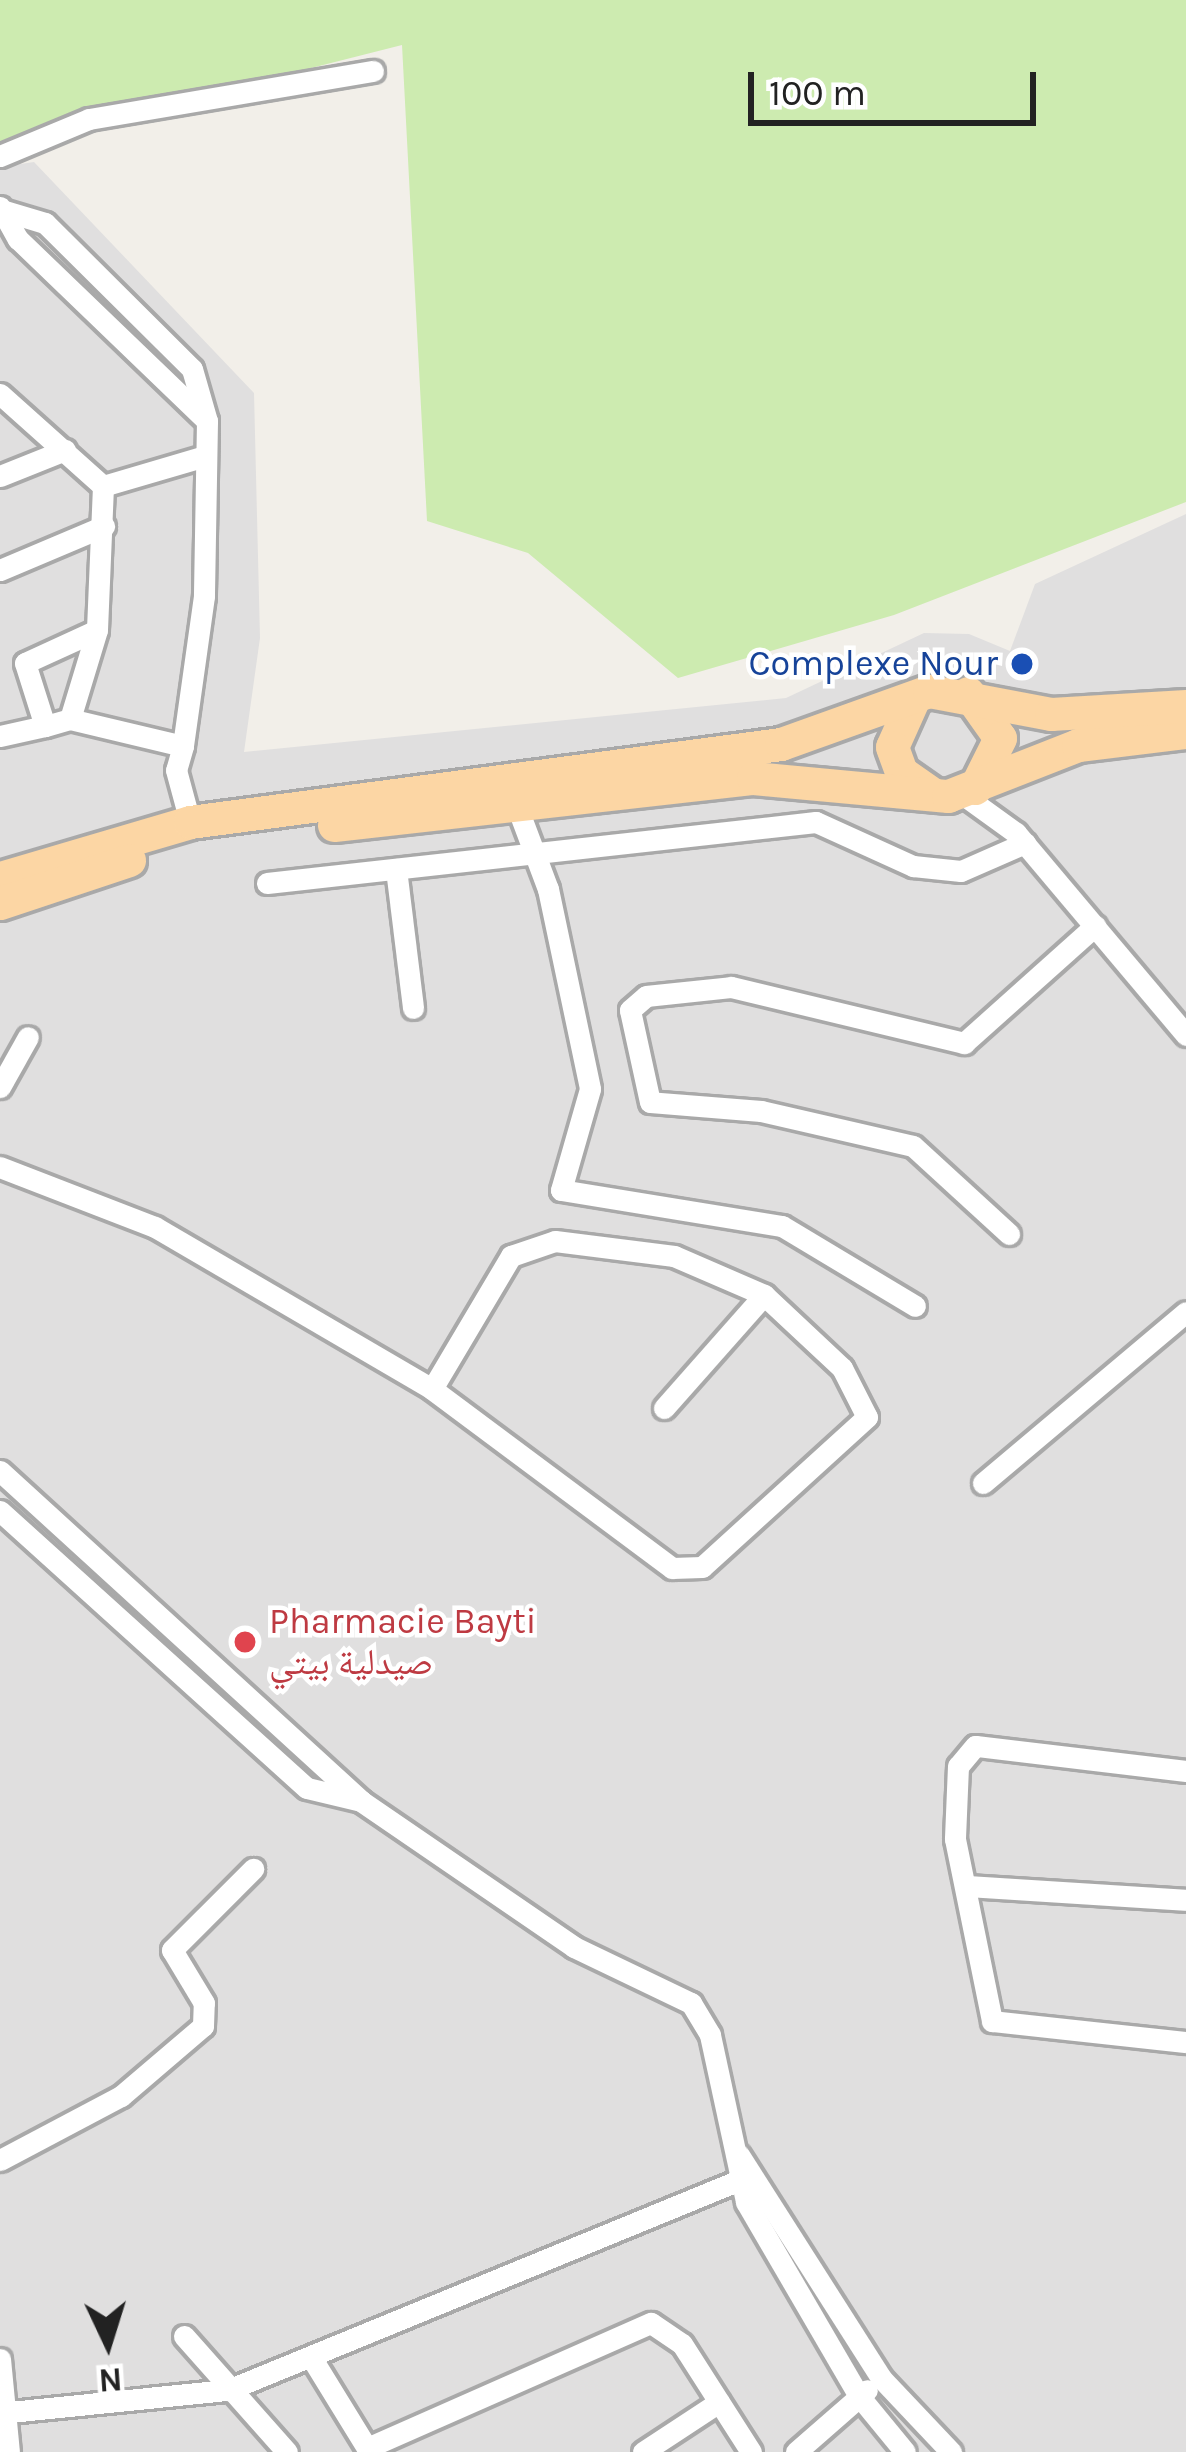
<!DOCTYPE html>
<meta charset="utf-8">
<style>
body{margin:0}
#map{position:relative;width:1186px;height:2452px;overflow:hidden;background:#f2efe9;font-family:Karla,"Noto Naskh Arabic",sans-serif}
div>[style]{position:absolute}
.residential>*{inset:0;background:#e0dfdf}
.grass>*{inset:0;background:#cdebb0}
.roads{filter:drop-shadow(3px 0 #a9a9a9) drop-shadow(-3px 0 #a9a9a9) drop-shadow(0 3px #a9a9a9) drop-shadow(0 -3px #a9a9a9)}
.minor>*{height:21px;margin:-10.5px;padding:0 10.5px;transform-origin:10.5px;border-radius:10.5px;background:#fff}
.primary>*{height:33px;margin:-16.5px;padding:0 16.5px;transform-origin:16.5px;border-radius:16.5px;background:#fcd6a4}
.dots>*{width:33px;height:33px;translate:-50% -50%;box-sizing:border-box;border:6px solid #fff;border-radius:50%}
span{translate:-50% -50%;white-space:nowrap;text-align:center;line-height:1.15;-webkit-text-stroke:9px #fff;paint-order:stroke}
.transit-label{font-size:36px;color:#164399}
.right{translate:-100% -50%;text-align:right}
.health-label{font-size:36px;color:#be3a42}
.left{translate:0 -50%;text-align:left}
.north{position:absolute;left:48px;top:2284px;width:120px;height:120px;-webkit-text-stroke:9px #fff;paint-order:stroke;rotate:176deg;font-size:33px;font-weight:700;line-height:48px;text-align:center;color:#222}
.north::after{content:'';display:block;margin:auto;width:42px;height:54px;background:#222;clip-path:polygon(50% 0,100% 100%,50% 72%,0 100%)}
.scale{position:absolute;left:748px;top:72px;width:288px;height:54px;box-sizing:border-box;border:6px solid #222;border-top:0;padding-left:15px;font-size:36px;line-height:42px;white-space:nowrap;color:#222;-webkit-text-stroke:9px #fff;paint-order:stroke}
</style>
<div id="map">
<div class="residential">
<div style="clip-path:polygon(34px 162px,254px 393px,260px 638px,244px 752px,786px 698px,924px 633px,969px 634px,1010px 651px,1035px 584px,1186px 514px,1186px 2452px,0 2452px,0 167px)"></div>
</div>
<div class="grass">
<div style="clip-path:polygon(0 0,1186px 0,1186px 502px,894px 615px,678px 678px,528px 553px,427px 521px,402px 45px,0 147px)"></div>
</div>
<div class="roads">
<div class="minor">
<div style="left:0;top:156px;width:96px;rotate:-22.6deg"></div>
<div style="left:89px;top:119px;width:288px;rotate:-9.6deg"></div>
<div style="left:0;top:207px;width:37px;rotate:61deg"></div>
<div style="left:18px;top:239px;width:262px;rotate:43.9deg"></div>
<div style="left:207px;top:421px;width:175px;rotate:91deg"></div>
<div style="left:204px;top:596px;width:151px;rotate:98deg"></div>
<div style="left:183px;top:746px;width:116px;rotate:-166.6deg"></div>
<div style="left:5px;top:211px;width:42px;rotate:16.7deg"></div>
<div style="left:45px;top:223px;width:207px;rotate:44.8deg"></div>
<div style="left:192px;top:369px;width:54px;rotate:73.9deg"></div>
<div style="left:0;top:394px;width:138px;rotate:41.8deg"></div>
<div style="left:103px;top:486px;width:144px;rotate:92.4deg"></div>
<div style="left:97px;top:630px;width:93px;rotate:106.9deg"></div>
<div style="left:70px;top:719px;width:26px;rotate:164deg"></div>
<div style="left:0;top:476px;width:70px;rotate:-21.8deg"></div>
<div style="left:103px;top:486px;width:106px;rotate:-16.4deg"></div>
<div style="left:0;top:570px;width:113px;rotate:-22.9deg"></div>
<div style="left:0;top:736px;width:46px;rotate:-12.5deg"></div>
<div style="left:45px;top:726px;width:66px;rotate:-107.6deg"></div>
<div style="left:25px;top:663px;width:79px;rotate:-24.6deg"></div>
<div style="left:183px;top:746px;width:25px;rotate:106deg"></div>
<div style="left:176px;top:770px;width:54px;rotate:74.9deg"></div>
<div style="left:962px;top:794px;width:67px;rotate:35.8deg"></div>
<div style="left:1016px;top:833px;width:264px;rotate:49.9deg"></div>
<div style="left:516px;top:804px;width:91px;rotate:69.4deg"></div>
<div style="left:548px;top:889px;width:204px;rotate:78.1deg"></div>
<div style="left:590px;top:1089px;width:105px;rotate:106deg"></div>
<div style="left:561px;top:1190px;width:224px;rotate:9.3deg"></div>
<div style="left:782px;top:1226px;width:155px;rotate:31deg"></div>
<div style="left:396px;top:869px;width:140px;rotate:83deg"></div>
<div style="left:267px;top:883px;width:552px;rotate:-6.34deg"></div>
<div style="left:816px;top:822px;width:107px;rotate:24.4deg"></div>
<div style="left:913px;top:866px;width:48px;rotate:5.9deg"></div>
<div style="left:961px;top:871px;width:70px;rotate:-23.6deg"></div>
<div style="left:0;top:1087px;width:57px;rotate:-60.8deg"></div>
<div style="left:0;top:1167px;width:166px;rotate:21.2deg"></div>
<div style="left:155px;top:1227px;width:321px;rotate:30.3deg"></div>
<div style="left:1009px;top:1234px;width:130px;rotate:-137.5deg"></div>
<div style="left:913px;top:1146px;width:156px;rotate:-167deg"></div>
<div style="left:761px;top:1111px;width:111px;rotate:-175.4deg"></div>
<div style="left:650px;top:1102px;width:94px;rotate:-102.3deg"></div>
<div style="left:630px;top:1010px;width:21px;rotate:-41deg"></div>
<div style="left:646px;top:996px;width:85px;rotate:-6deg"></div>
<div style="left:731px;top:987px;width:240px;rotate:13.5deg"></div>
<div style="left:964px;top:1043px;width:176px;rotate:-41.8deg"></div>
<div style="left:555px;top:1241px;width:120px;rotate:7.2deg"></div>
<div style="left:674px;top:1256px;width:98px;rotate:23.4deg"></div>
<div style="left:764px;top:1295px;width:107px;rotate:43.1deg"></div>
<div style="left:842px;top:1368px;width:55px;rotate:63deg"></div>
<div style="left:867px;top:1417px;width:223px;rotate:137.7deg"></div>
<div style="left:702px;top:1567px;width:30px;rotate:178deg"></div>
<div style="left:672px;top:1568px;width:299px;rotate:-143.3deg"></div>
<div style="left:432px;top:1389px;width:155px;rotate:-59.3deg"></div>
<div style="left:511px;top:1256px;width:46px;rotate:-18.8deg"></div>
<div style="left:664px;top:1408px;width:151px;rotate:-48.5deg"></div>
<div style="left:0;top:1471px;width:489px;rotate:42.4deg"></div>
<div style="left:361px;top:1801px;width:258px;rotate:34.4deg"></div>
<div style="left:574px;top:1947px;width:130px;rotate:25.6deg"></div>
<div style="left:691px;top:2003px;width:37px;rotate:59deg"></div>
<div style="left:710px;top:2035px;width:171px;rotate:77.8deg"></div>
<div style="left:746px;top:2202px;width:225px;rotate:59.8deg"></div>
<div style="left:859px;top:2396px;width:72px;rotate:50.6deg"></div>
<div style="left:983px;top:1483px;width:265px;rotate:-40.1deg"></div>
<div style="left:0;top:1511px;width:413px;rotate:42.1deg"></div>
<div style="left:307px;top:1788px;width:56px;rotate:13.5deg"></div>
<div style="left:1186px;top:1771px;width:212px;rotate:-173.2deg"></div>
<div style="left:975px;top:1746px;width:26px;rotate:130deg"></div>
<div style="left:958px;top:1766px;width:73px;rotate:92.4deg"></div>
<div style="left:955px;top:1839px;width:186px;rotate:78.5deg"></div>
<div style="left:992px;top:2021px;width:195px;rotate:6.2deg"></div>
<div style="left:966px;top:1886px;width:220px;rotate:3.6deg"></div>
<div style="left:739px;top:2155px;width:264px;rotate:57.5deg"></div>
<div style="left:881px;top:2378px;width:102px;rotate:46.6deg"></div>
<div style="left:0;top:2160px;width:137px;rotate:-27.9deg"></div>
<div style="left:121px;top:2096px;width:108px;rotate:-40.5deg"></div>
<div style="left:203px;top:2026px;width:23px;rotate:-88deg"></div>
<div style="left:204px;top:2003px;width:62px;rotate:-121.1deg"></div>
<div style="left:172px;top:1950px;width:115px;rotate:-45deg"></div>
<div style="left:184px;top:2336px;width:155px;rotate:48.4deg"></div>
<div style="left:311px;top:2357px;width:107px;rotate:58.4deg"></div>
<div style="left:367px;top:2448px;width:310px;rotate:-23.8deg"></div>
<div style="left:651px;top:2323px;width:37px;rotate:34deg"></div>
<div style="left:682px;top:2344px;width:128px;rotate:57.4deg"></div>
<div style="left:0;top:2359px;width:93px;rotate:84.5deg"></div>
<div style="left:0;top:2413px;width:229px;rotate:-5.8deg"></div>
<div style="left:228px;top:2390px;width:550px;rotate:-22.32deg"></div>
<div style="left:643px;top:2452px;width:91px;rotate:-33.3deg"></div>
<div style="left:796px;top:2452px;width:94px;rotate:-41.1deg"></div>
</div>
<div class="primary">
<div style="left:968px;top:693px;width:55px;rotate:54.6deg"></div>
<div style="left:1000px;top:738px;width:56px;rotate:116.6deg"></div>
<div style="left:913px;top:700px;width:51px;rotate:114.1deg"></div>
<div style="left:892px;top:747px;width:27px;rotate:70deg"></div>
<div style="left:901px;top:772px;width:38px;rotate:35deg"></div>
<div style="left:334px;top:825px;width:422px;rotate:-6.4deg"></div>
<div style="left:753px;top:778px;width:196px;rotate:5.3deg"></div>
<div style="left:948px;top:796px;width:140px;rotate:-21.4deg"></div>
<div style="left:1078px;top:745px;width:109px;rotate:-6.9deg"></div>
<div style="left:0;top:878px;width:198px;rotate:-16.4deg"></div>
<div style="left:190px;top:822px;width:596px;rotate:-7.52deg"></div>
<div style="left:781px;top:744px;width:157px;rotate:-19.7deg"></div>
<div style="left:929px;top:691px;width:124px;rotate:10.7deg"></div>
<div style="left:1051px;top:714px;width:135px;rotate:-3.4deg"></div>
<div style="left:0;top:903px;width:136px;rotate:-18.4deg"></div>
</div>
</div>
<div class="dots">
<div style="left:1022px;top:664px;background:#1a4fb4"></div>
<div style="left:245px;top:1642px;background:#e0444e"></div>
</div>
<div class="transit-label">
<span class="right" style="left:998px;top:664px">Complexe Nour</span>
</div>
<div class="health-label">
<span class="left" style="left:269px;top:1642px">Pharmacie Bayti<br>صيدلية بيتي</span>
</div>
<div class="north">N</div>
<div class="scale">100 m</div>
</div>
